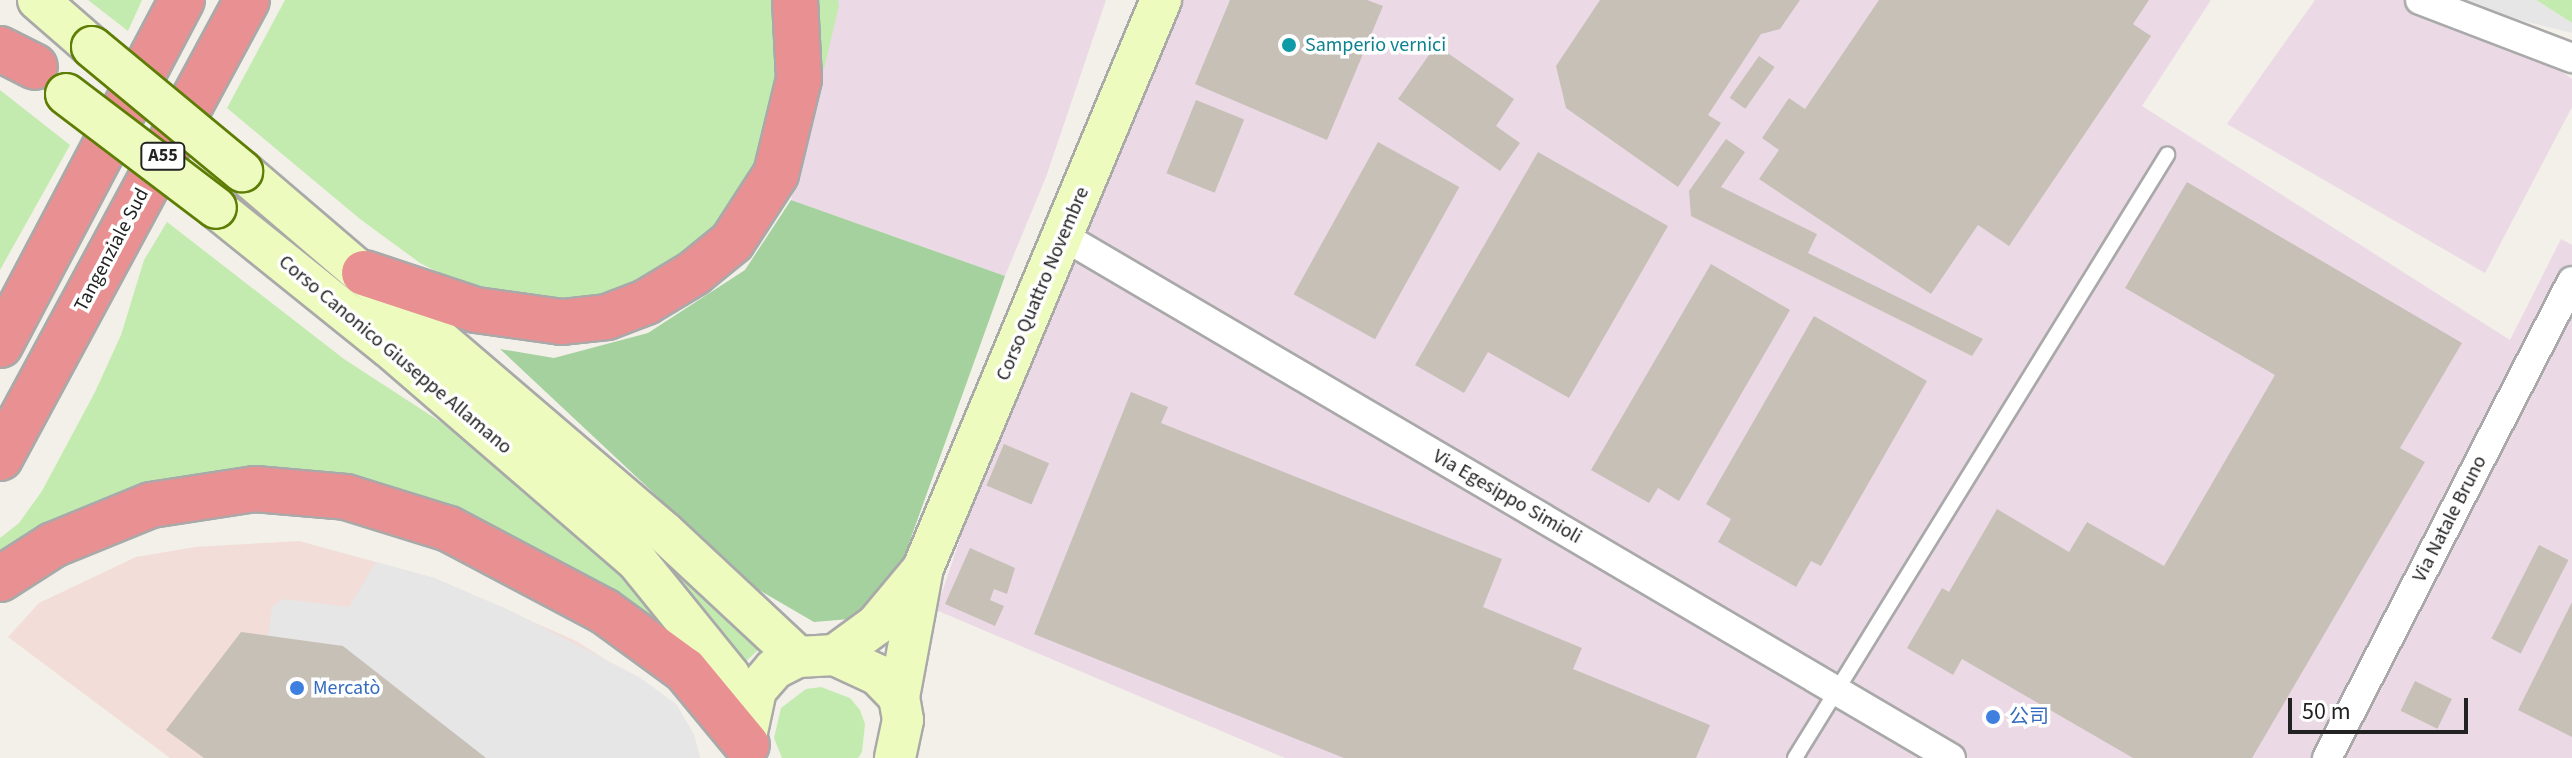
<!DOCTYPE html>
<meta charset="utf-8">
<style>
body{margin:0}
#map{position:relative;width:2572px;height:758px;overflow:hidden;background:#f2f0e8;font-family:"Source Sans 3","Noto Sans SC",sans-serif}
div>[style]{position:absolute}
.commercial>*{inset:0;background:#f2ddd8}
.industrial>*{inset:0;background:#ebdae5}
.grass>*{inset:0;background:#c3ebaf}
.forest>*{inset:0;background:#a4d19d}
.parking>*{inset:0;background:#e6e6e6}
.building>*{inset:0;background:#c7c0b7;transform-origin:0 0}
.roads{filter:drop-shadow(2px 0 #a9a9a9) drop-shadow(-2px 0 #a9a9a9) drop-shadow(0 2px #a9a9a9) drop-shadow(0 -2px #a9a9a9)}
.service>*{height:14px;margin:-7px;padding:0 7px;transform-origin:7px;border-radius:7px;background:#fff}
.minor>*{height:28px;margin:-14px;padding:0 14px;transform-origin:14px;border-radius:14px;background:#fff}
.secondary>*{height:40px;margin:-20px;padding:0 20px;transform-origin:20px;border-radius:20px;background:#eefbbe}
.motorway>*{height:44px;margin:-22px;padding:0 22px;transform-origin:22px;border-radius:22px;background:#e99093}
.bridges{filter:drop-shadow(2px 0 #5d7d04) drop-shadow(-2px 0 #5d7d04) drop-shadow(0 2px #5d7d04) drop-shadow(0 -2px #5d7d04)}
.secondary-bridge>*{height:40px;margin:-20px;padding:0 20px;transform-origin:20px;border-radius:20px;background:#eefbbe}
.dots>*{width:22px;height:22px;translate:-50% -50%;box-sizing:border-box;border:4px solid #fff;border-radius:50%}
span{translate:-50% -50%;white-space:nowrap;text-align:center;line-height:1.15;-webkit-text-stroke:7px #fff;paint-order:stroke}
.shield-label span{padding:2px 6px;background:#fff;border:2px solid;border-radius:6px;-webkit-text-stroke-width:0}
.shield-label{font-size:18px;color:#222;font-weight:700}
.culture-label{font-size:20px;color:#0d838f}
.left{translate:0 -50%;text-align:left}
.street-label{font-size:20px;color:#222}
.shop-label{font-size:20px;color:#366cbe}
.scale{position:absolute;left:2288px;top:698px;width:180px;height:36px;box-sizing:border-box;border:4px solid #222;border-top:0;padding-left:10px;font-size:24px;line-height:28px;white-space:nowrap;color:#222;-webkit-text-stroke:6px #fff;paint-order:stroke}
</style>
<div id="map">
<div class="commercial">
<div style="clip-path:polygon(299px 541px,434px 578px,576px 641px,676px 704px,694px 735px,700px 758px,170px 758px,8px 637px,39px 603px,136px 557px,195px 547px)"></div>
</div>
<div class="industrial">
<div style="clip-path:polygon(838px 0,1106px 0,1046px 177px,1005px 276px,791px 200px)"></div>
<div style="clip-path:polygon(1154px 0,2211px 0,2142px 106px,2510px 340px,2561px 239px,2572px 245px,2572px 758px,1285px 758px,936px 610px,1063px 236px)"></div>
<div style="clip-path:polygon(2315px 0,2420px 0,2509px 33px,2572px 79px,2572px 107px,2485px 273px,2227px 124px)"></div>
</div>
<div class="grass">
<div style="clip-path:polygon(88px 0,142px 0,128px 31px)"></div>
<div style="clip-path:polygon(285px 0,775px 0,781px 67px,769px 137px,739px 200px,697px 246px,624px 290px,577px 300px,523px 299px,466px 286px,420px 263px,360px 219px,227px 108px)"></div>
<div style="clip-path:polygon(810px 0,838px 0,839px 6px,824px 69px,815px 61px)"></div>
<div style="clip-path:polygon(2536px 0,2572px 0,2572px 23px)"></div>
<div style="clip-path:polygon(0 90px,70px 145px,0 270px)"></div>
<div style="clip-path:polygon(167px 222px,344px 359px,476px 445px,630px 581px,668px 623px,659px 629px,269px 477px,0 565px,0 538px,19px 523px,42px 491px,95px 392px,121px 335px,144px 260px)"></div>
<div style="clip-path:polygon(594px 496px,759px 649px,740px 667px,696px 601px)"></div>
<div style="clip-path:polygon(821px 687px,850px 698px,860px 710px,865px 724px,862px 752px,858px 758px,782px 758px,774px 738px,781px 708px,806px 689px)"></div>
</div>
<div class="forest">
<div style="clip-path:polygon(791px 200px,1005px 276px,899px 571px,861px 618px,814px 622px,754px 587px,500px 349px,554px 358px,648px 333px,745px 270px)"></div>
</div>
<div class="parking">
<div style="clip-path:polygon(2441px 0,2536px 0,2572px 23px,2572px 33px)"></div>
<div style="clip-path:polygon(376px 562px,434px 578px,509px 610px,639px 677px,676px 704px,694px 735px,700px 758px,486px 758px,268px 636px,272px 607px,283px 599px,349px 607px)"></div>
</div>
<div class="building">
<div style="clip-path:polygon(1230px 0,1367px 0,1383px 6px,1327px 140px,1195px 84px)"></div>
<div style="clip-path:polygon(1600px 0,1800px 0,1780px 29px,1761px 34px,1708px 115px,1721px 123px,1678px 187px,1566px 108px,1556px 66px)"></div>
<div style="clip-path:polygon(1879px 0,2149px 0,2133px 24px,2151px 36px,2009px 246px,1978px 225px,1931px 294px,1759px 179px,1779px 150px,1762px 138px,1789px 98px,1805px 109px)"></div>
<div style="clip-path:polygon(1436px 45px,1514px 99px,1496px 126px,1520px 143px,1500px 171px,1398px 99px)"></div>
<div style="left:1759px;top:56px;width:19px;height:51px;rotate:35deg"></div>
<div style="left:1196px;top:100px;width:52px;height:79px;rotate:22deg"></div>
<div style="clip-path:polygon(1726px 139px,1745px 152px,1721px 187px,1817px 234px,1808px 253px,1983px 339px,1972px 356px,1691px 216px,1689px 191px)"></div>
<div style="left:1378px;top:142px;width:93px;height:174px;rotate:29deg"></div>
<div style="clip-path:polygon(1538px 152px,1668px 226px,1569px 398px,1488px 352px,1464px 393px,1415px 365px)"></div>
<div style="clip-path:polygon(2187px 182px,2462px 343px,2400px 448px,2425px 462px,2252px 758px,2133px 758px,1962px 659px,1953px 675px,1907px 648px,1942px 588px,1949px 592px,1997px 509px,2069px 552px,2087px 522px,2164px 566px,2275px 375px,2125px 288px)"></div>
<div style="clip-path:polygon(1711px 264px,1790px 310px,1679px 501px,1658px 488px,1649px 503px,1591px 470px)"></div>
<div style="clip-path:polygon(1814px 316px,1927px 381px,1821px 566px,1811px 561px,1796px 587px,1718px 542px,1731px 519px,1706px 504px)"></div>
<div style="clip-path:polygon(1131px 392px,1168px 407px,1161px 423px,1502px 559px,1483px 607px,1582px 648px,1573px 669px,1710px 725px,1696px 758px,1344px 758px,1034px 634px)"></div>
<div style="left:1004px;top:444px;width:49px;height:45px;rotate:23deg"></div>
<div style="left:2539px;top:545px;width:33px;height:105px;rotate:27deg"></div>
<div style="clip-path:polygon(970px 548px,1015px 568px,1007px 594px,994px 589px,990px 600px,1004px 606px,995px 626px,945px 604px)"></div>
<div style="clip-path:polygon(2572px 602px,2572px 737px,2518px 710px)"></div>
<div style="clip-path:polygon(241px 632px,343px 646px,486px 758px,204px 758px,166px 730px)"></div>
<div style="left:2415px;top:681px;width:41px;height:33px;rotate:26deg"></div>
</div>
<div class="roads">
<div class="service">
<div style="left:1795px;top:758px;width:709px;rotate:-58.33deg"></div>
</div>
<div class="minor">
<div style="left:2420px;top:0;width:163px;rotate:20.9deg"></div>
<div style="left:1063px;top:236px;width:1030px;rotate:30.45deg"></div>
<div style="left:2327px;top:758px;width:536px;rotate:-62.81deg"></div>
</div>
<div class="secondary">
<div style="left:38px;top:0;width:72px;rotate:41deg"></div>
<div style="left:242px;top:171px;width:555px;rotate:40.55deg"></div>
<div style="left:664px;top:532px;width:183px;rotate:43deg"></div>
<div style="left:216px;top:208px;width:222px;rotate:38.8deg"></div>
<div style="left:389px;top:347px;width:326px;rotate:40.8deg"></div>
<div style="left:636px;top:560px;width:148px;rotate:51deg"></div>
<div style="left:729px;top:675px;width:42px;rotate:63.4deg"></div>
<div style="left:835px;top:655px;width:51px;rotate:-36.2deg"></div>
<div style="left:876px;top:625px;width:70px;rotate:-50.2deg"></div>
<div style="left:899px;top:697px;width:131px;rotate:-79.5deg"></div>
<div style="left:923px;top:568px;width:616px;rotate:-67.27deg"></div>
<div style="left:747px;top:732px;width:43px;rotate:-77.9deg"></div>
<div style="left:756px;top:690px;width:28px;rotate:-49deg"></div>
<div style="left:774px;top:669px;width:27px;rotate:-27deg"></div>
<div style="left:798px;top:657px;width:37px;rotate:-3deg"></div>
<div style="left:835px;top:655px;width:47px;rotate:24.9deg"></div>
<div style="left:878px;top:675px;width:30px;rotate:46deg"></div>
<div style="left:899px;top:697px;width:23px;rotate:80deg"></div>
<div style="left:903px;top:720px;width:39px;rotate:102deg"></div>
</div>
<div class="motorway">
<div style="left:0;top:49px;width:39px;rotate:27deg"></div>
<div style="left:364px;top:273px;width:118px;rotate:18.3deg"></div>
<div style="left:476px;top:310px;width:87px;rotate:7.9deg"></div>
<div style="left:562px;top:322px;width:45px;rotate:-6.3deg"></div>
<div style="left:607px;top:317px;width:42px;rotate:-21deg"></div>
<div style="left:646px;top:302px;width:56px;rotate:-31.1deg"></div>
<div style="left:694px;top:273px;width:49px;rotate:-39.2deg"></div>
<div style="left:732px;top:242px;width:81px;rotate:-57.1deg"></div>
<div style="left:776px;top:174px;width:98px;rotate:-76.4deg"></div>
<div style="left:799px;top:79px;width:79px;rotate:-92.9deg"></div>
<div style="left:0;top:345px;width:390px;rotate:-62.2deg"></div>
<div style="left:0;top:458px;width:520px;rotate:-61.66deg"></div>
<div style="left:0;top:579px;width:63px;rotate:-32.7deg"></div>
<div style="left:53px;top:545px;width:106px;rotate:-22.2deg"></div>
<div style="left:151px;top:505px;width:105px;rotate:-8.7deg"></div>
<div style="left:255px;top:489px;width:91px;rotate:5deg"></div>
<div style="left:346px;top:497px;width:108px;rotate:17.3deg"></div>
<div style="left:449px;top:529px;width:175px;rotate:27.9deg"></div>
<div style="left:604px;top:611px;width:100px;rotate:36.1deg"></div>
<div style="left:685px;top:670px;width:97px;rotate:50.4deg"></div>
</div>
</div>
<div class="bridges">
<div class="secondary-bridge">
<div style="left:92px;top:47px;width:195px;rotate:39.6deg"></div>
<div style="left:66px;top:94px;width:188px;rotate:37.2deg"></div>
</div>
</div>
<div class="dots">
<div style="left:1289px;top:45px;background:#0f9aa8"></div>
<div style="left:297px;top:688px;background:#3f7fe0"></div>
<div style="left:1993px;top:717px;background:#3f7fe0"></div>
</div>
<div class="shield-label">
<span style="left:163px;top:156px">A55</span>
</div>
<div class="culture-label">
<span class="left" style="left:1305px;top:45px">Samperio vernici</span>
</div>
<div class="street-label">
<span style="left:112px;top:250px;rotate:-62deg">Tangenziale Sud</span>
<span style="left:1043px;top:284px;rotate:-67deg">Corso Quattro Novembre</span>
<span style="left:395px;top:355px;rotate:40deg">Corso Canonico Giuseppe Allamano</span>
<span style="left:1507px;top:497px;rotate:30deg">Via Egesippo Simioli</span>
<span style="left:2450px;top:519px;rotate:-63deg">Via Natale Bruno</span>
</div>
<div class="shop-label">
<span class="left" style="left:313px;top:688px">Mercatò</span>
<span class="left" style="left:2009px;top:717px">公司</span>
</div>
<div class="scale">50 m</div>
</div>
